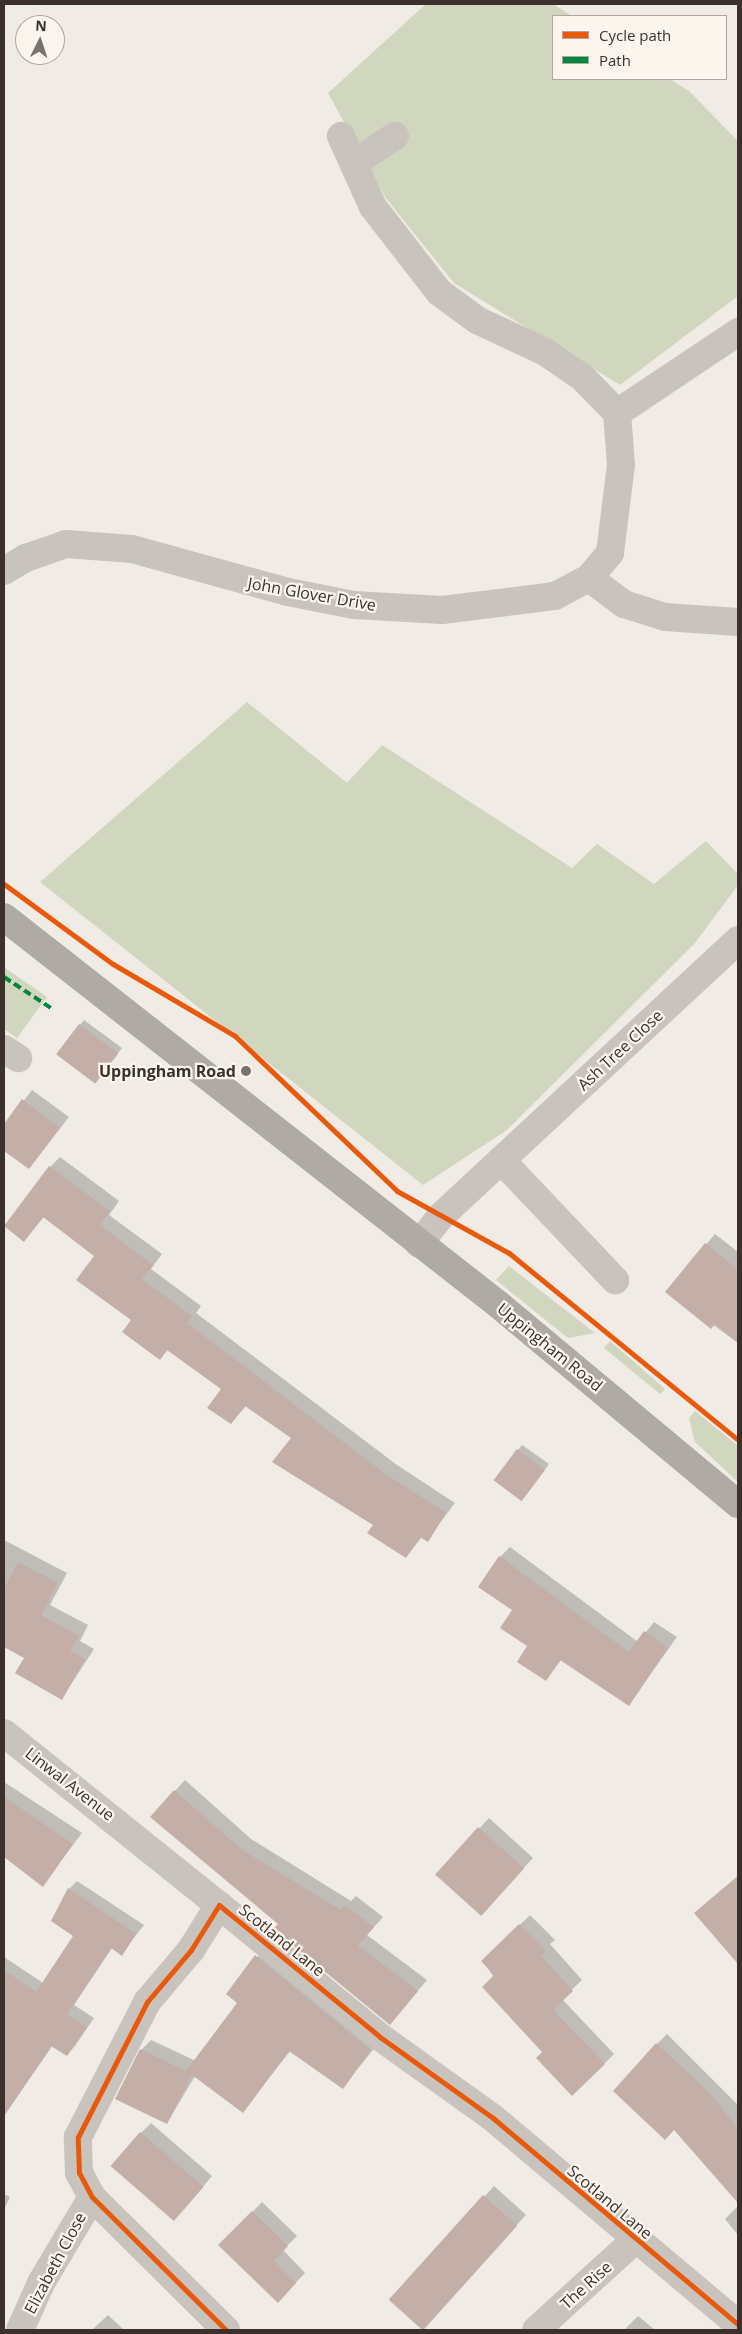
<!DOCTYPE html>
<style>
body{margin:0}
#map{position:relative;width:742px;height:2334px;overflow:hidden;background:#f0ebe5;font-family:"Open Sans",sans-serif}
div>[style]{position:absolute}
.green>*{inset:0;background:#d1d6bf}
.shadow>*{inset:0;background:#0003;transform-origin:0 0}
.building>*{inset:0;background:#c3afa7;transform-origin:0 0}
.minor>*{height:28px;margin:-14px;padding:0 14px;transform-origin:14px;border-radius:14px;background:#c9c3be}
.highway>*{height:28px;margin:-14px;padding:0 14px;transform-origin:14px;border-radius:14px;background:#afaaa4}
.quiet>*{height:4px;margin-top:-2px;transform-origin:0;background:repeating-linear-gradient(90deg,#00873e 0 8px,transparent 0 12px)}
.cycleway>*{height:5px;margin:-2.5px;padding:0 2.5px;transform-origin:2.5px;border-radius:2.5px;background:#e8590c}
.dots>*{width:14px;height:14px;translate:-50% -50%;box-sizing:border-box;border:2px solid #fbf5ee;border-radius:50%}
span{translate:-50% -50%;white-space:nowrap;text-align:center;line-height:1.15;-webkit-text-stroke:4.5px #fbf5ee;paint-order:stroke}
.street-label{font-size:16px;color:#3b302b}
.poi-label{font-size:16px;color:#3b302b;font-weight:700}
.right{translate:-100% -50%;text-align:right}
.frame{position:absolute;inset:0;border:5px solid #3b302b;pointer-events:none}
.legend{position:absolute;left:552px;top:15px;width:175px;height:65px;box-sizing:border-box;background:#fbf5ee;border:1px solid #aea6a0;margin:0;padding:6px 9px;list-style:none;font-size:15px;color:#3b302b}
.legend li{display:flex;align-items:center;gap:10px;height:25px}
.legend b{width:25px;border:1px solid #aea6a0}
.north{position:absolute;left:15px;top:15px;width:50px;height:50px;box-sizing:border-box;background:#fbf5ee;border:1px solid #aea6a0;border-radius:50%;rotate:4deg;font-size:14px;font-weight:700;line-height:20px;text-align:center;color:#3b302b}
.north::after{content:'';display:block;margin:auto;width:18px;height:22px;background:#7a716c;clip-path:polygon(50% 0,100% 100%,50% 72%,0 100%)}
</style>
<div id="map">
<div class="green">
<div style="clip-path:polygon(426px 4px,553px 4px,572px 16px,553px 16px,553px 79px,670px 79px,689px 91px,738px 141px,738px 296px,620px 385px,454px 283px,385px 197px,328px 93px)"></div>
<div style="clip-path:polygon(247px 702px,347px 783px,382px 745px,572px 868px,597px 844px,654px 884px,706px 841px,738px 874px,738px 885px,695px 943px,507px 1130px,423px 1185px,40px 882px)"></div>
<div style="clip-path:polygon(4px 967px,47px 997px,17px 1038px,4px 1029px)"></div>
<div style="clip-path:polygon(509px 1266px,595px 1333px,568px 1338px,496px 1280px)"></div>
<div style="clip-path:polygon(610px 1341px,665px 1389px,660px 1394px,604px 1348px)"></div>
<div style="clip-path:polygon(695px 1411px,738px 1446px,738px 1482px,695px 1442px,689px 1418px)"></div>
</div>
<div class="shadow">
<div style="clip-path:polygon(84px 1020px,122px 1048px,99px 1077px,57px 1054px)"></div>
<div style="clip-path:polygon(32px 1090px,69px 1117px,29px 1168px,4px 1149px,4px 1126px)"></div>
<div style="clip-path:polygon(60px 1157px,119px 1201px,109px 1215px,162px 1254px,151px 1269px,201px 1306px,196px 1313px,397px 1465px,455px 1503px,427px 1540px,422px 1537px,406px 1557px,292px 1437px,247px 1405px,231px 1423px,222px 1389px,169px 1349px,160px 1358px,96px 1256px,44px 1217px,24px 1240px,50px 1167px)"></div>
<div style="clip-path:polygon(715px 1234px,738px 1252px,738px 1343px,667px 1291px)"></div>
<div style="clip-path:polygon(522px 1445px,549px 1464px,527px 1494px,518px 1450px)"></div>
<div style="clip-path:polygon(4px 1540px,67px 1573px,50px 1605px,88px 1625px,80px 1641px,94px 1649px,62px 1698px,25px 1657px,4px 1646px)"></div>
<div style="clip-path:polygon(510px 1547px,638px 1642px,654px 1622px,677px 1637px,629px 1704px,562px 1659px,546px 1680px,514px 1609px,500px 1557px)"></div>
<div style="clip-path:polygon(185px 1780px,251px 1839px,351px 1901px,356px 1896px,383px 1917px,367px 1935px,427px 1980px,399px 2013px,279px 1923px,152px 1816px)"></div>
<div style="clip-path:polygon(4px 1782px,82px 1833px,42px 1886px,4px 1855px)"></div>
<div style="clip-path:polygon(489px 1818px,533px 1858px,490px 1904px,437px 1874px)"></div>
<div style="clip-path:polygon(738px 1876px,738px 1962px,706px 1903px)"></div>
<div style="clip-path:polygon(77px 1881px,144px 1925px,121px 1954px,112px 1948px,74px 2005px,94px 2018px,75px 2046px,67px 2055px,53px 2045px,4px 2116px,4px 2026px,8px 2020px,4px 2017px,4px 1957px,43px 1983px,75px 1935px,69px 1889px)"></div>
<div style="clip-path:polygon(530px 1915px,555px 1940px,550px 1944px,582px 1980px,562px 1999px,614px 2054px,604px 2064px,543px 2052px,483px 1961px)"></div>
<div style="clip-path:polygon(266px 1946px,381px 2040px,342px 2088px,291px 2050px,243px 2111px,195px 2076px,167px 2123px,141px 2050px,151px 2040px,196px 2061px,239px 2003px,228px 1994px)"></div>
<div style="clip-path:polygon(667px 2034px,738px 2105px,738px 2201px,675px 2128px,657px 2044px)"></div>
<div style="clip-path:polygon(151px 2123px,212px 2176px,184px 2209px,141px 2133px)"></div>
<div style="left:494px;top:2186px;width:43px;height:154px;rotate:42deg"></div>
<div style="clip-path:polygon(4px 2194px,10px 2197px,4px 2210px)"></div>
<div style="clip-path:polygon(262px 2202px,297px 2236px,283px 2250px,305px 2273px,278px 2301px,220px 2245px)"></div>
<div style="clip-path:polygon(738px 2206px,738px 2235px,725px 2219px)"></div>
<div style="clip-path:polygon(108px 2315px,124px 2330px,92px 2330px)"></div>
<div style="clip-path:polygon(638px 2316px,655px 2330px,624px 2330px)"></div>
</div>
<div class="building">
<div style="left:79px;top:1024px;width:49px;height:38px;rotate:37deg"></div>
<div style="clip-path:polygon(22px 1099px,60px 1128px,29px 1169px,4px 1151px,4px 1124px)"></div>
<div style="clip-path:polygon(49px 1166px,110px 1211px,100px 1225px,153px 1265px,142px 1279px,192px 1316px,187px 1323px,387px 1475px,446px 1513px,428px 1542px,420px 1537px,406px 1558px,367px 1533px,373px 1525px,272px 1462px,291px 1438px,245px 1406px,231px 1424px,207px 1408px,221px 1389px,167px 1350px,160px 1360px,122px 1332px,131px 1320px,76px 1280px,94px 1256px,43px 1217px,24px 1242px,4px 1226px)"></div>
<div style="clip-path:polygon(705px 1243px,738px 1270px,738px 1343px,715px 1324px,711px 1329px,665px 1292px)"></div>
<div style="left:517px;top:1449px;width:35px;height:39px;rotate:37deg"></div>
<div style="clip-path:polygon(499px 1556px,629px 1652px,644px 1631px,668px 1648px,629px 1706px,560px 1660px,546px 1681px,517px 1662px,527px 1646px,500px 1628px,512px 1610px,478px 1587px)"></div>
<div style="clip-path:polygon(18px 1562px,58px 1583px,41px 1615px,79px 1636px,70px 1651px,85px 1659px,62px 1700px,15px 1673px,24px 1658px,4px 1647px,4px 1589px)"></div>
<div style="clip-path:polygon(174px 1790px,241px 1849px,341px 1910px,345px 1905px,374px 1927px,358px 1946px,418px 1991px,390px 2025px,273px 1929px,278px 1924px,150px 1817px)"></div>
<div style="clip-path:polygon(4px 1797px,73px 1844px,43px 1887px,4px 1857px)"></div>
<div style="left:478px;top:1827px;width:62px;height:64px;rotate:42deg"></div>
<div style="clip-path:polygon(738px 1876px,738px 1964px,694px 1913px)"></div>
<div style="clip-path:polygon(68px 1888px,136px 1934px,122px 1956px,111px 1948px,67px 2014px,87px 2027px,67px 2056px,51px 2046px,4px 2116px,4px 1970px,36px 1992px,73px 1936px,51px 1921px)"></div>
<div style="clip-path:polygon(519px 1924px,546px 1951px,541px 1955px,573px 1991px,553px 2010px,605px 2064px,572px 2096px,536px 2058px,542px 2052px,482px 1987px,494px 1975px,481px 1961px)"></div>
<div style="clip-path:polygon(255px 1955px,371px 2050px,343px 2089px,289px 2051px,243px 2113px,192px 2075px,167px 2124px,115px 2099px,140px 2049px,186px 2071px,237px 2003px,226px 1994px)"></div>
<div style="clip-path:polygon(656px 2043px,709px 2092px,738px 2129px,738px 2203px,674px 2130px,665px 2140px,613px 2091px)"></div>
<div style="left:140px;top:2132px;width:84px;height:45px;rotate:41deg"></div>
<div style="left:483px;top:2195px;width:46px;height:141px;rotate:42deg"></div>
<div style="clip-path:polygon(252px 2211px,288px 2246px,274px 2261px,296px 2283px,278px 2303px,218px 2245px)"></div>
</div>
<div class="minor">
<div style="left:354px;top:163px;width:49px;rotate:-33.4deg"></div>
<div style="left:617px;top:413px;width:146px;rotate:-33.8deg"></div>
<div style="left:4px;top:571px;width:26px;rotate:-31deg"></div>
<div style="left:26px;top:558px;width:42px;rotate:-19.3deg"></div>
<div style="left:66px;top:544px;width:66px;rotate:4.3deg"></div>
<div style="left:132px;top:549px;width:162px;rotate:15.4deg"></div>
<div style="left:288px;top:592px;width:67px;rotate:11.1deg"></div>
<div style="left:354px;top:605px;width:88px;rotate:3.3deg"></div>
<div style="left:442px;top:610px;width:114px;rotate:-7.1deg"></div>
<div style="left:555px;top:596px;width:38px;rotate:-28deg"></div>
<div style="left:589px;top:578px;width:33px;rotate:-50deg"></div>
<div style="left:610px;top:553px;width:89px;rotate:-82.9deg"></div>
<div style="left:621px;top:465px;width:52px;rotate:-94.4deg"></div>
<div style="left:617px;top:413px;width:49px;rotate:-134.2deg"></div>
<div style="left:583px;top:378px;width:46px;rotate:-145.6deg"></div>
<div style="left:545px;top:352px;width:75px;rotate:-154.8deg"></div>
<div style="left:477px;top:320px;width:47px;rotate:-143.6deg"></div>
<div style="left:439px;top:292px;width:108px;rotate:-127.8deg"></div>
<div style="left:373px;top:207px;width:78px;rotate:-114.3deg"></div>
<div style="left:589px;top:578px;width:44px;rotate:36.6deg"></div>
<div style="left:624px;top:604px;width:43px;rotate:17.6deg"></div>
<div style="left:665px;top:617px;width:73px;rotate:3.9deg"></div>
<div style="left:4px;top:1049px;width:17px;rotate:33deg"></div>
<div style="left:501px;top:1160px;width:166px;rotate:46.5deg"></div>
<div style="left:419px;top:1244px;width:34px;rotate:-52deg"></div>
<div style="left:440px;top:1217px;width:407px;rotate:-42.9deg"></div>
<div style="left:4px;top:1733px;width:275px;rotate:38.7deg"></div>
<div style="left:20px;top:2330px;width:51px;rotate:-65.9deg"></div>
<div style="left:41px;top:2283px;width:100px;rotate:-59.3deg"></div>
<div style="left:226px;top:2330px;width:189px;rotate:-135.2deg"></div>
<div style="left:92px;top:2197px;width:27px;rotate:-118deg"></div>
<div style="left:79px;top:2173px;width:36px;rotate:-92deg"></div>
<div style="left:78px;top:2137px;width:152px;rotate:-62.9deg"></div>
<div style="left:147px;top:2002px;width:68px;rotate:-49.8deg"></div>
<div style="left:191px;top:1950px;width:53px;rotate:-58.1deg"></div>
<div style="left:219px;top:1905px;width:208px;rotate:39.3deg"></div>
<div style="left:380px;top:2037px;width:139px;rotate:35.6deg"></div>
<div style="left:493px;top:2118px;width:320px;rotate:40.1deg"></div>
<div style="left:536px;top:2330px;width:134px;rotate:-42.3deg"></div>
</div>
<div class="highway">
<div style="left:4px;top:917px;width:629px;rotate:38.09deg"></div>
<div style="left:499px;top:1305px;width:311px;rotate:39.8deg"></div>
</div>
<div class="quiet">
<div style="left:4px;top:977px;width:56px;rotate:33.4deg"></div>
</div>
<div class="cycleway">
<div style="left:4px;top:884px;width:135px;rotate:36.3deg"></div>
<div style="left:113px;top:964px;width:142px;rotate:30.5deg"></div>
<div style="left:235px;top:1036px;width:224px;rotate:43.7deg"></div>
<div style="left:397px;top:1191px;width:128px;rotate:29deg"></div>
<div style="left:509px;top:1253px;width:296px;rotate:39.2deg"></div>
<div style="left:226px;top:2330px;width:189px;rotate:-135.2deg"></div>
<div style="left:92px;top:2197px;width:27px;rotate:-118deg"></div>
<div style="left:79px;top:2173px;width:36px;rotate:-92deg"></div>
<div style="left:78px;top:2137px;width:152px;rotate:-62.9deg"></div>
<div style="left:147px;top:2002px;width:68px;rotate:-49.8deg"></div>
<div style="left:191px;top:1950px;width:53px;rotate:-58.1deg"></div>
<div style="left:219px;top:1905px;width:208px;rotate:39.3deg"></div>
<div style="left:380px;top:2037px;width:139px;rotate:35.6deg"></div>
<div style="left:493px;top:2118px;width:320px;rotate:40.1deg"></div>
</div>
<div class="dots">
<div style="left:246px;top:1071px;background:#7a716c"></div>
</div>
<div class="street-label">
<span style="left:312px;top:594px;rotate:10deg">John Glover Drive</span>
<span style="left:620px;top:1050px;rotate:-43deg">Ash Tree Close</span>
<span style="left:550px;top:1347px;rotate:39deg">Uppingham Road</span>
<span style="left:70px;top:1784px;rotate:38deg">Linwal Avenue</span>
<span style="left:282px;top:1940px;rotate:39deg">Scotland Lane</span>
<span style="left:610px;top:2202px;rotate:40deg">Scotland Lane</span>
<span style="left:55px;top:2263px;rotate:-62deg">Elizabeth Close</span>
<span style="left:586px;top:2285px;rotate:-42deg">The Rise</span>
</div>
<div class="poi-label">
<span class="right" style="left:236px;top:1071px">Uppingham Road</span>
</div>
<div class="frame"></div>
<ul class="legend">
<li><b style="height:6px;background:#e8590c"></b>Cycle path</li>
<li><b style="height:6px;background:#00873e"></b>Path</li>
</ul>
<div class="north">N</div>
</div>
